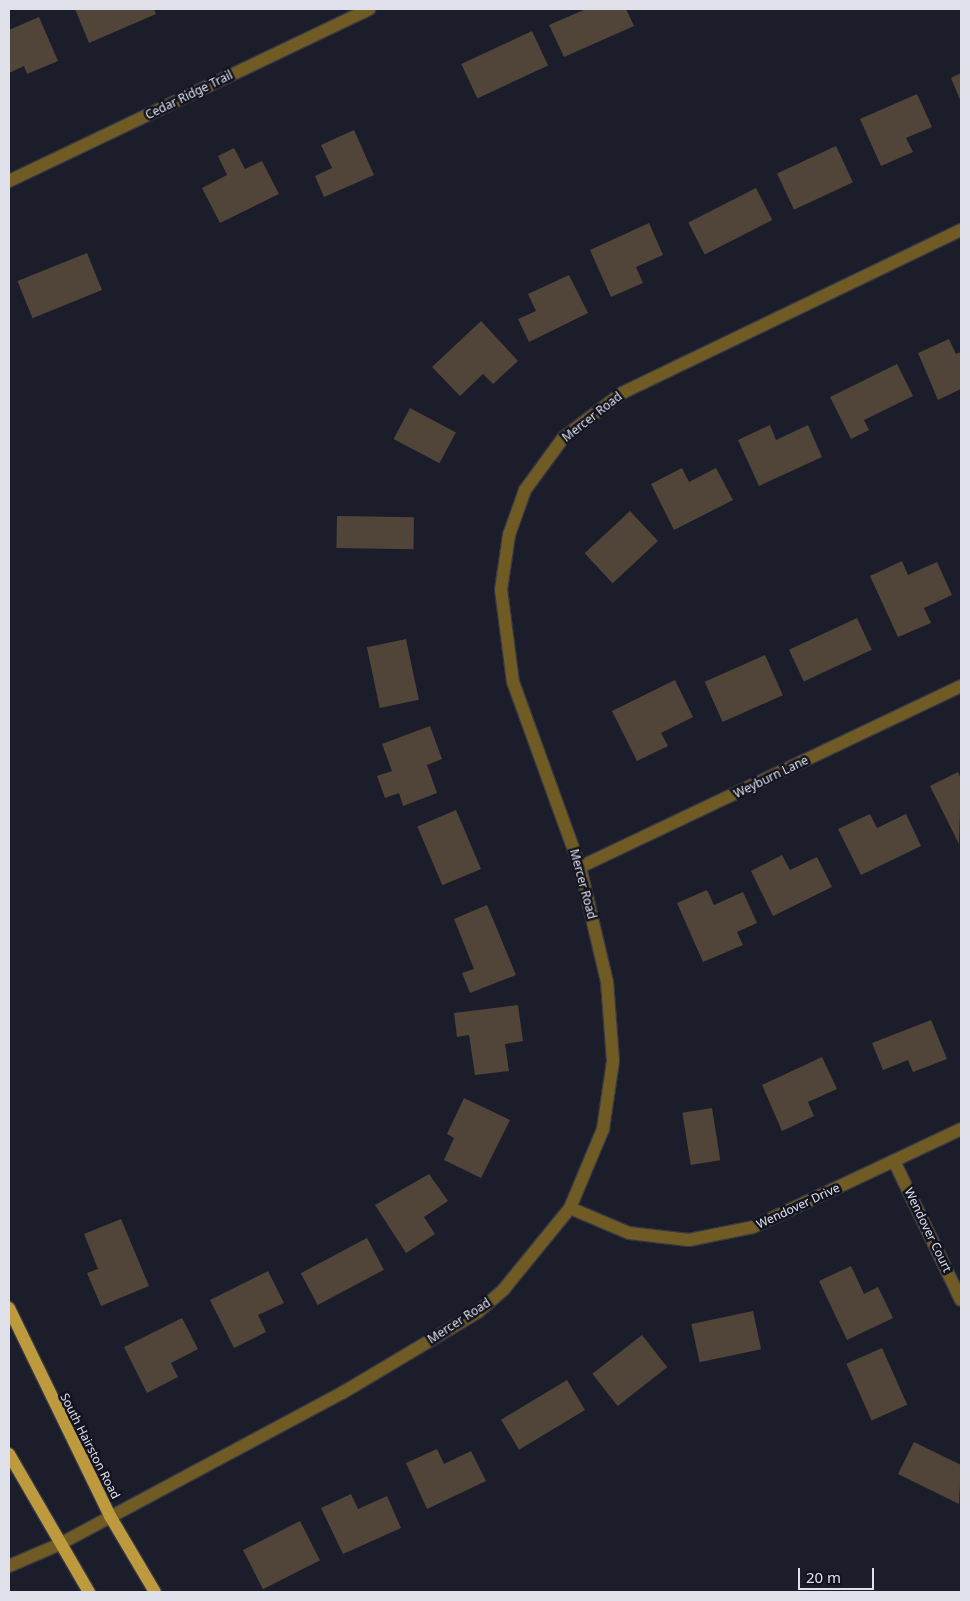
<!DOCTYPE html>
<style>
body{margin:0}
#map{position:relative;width:970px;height:1601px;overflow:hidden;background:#1c1d2a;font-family:"Noto Sans",sans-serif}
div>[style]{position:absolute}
.building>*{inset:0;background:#504538;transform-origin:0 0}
.roads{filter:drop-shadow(1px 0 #373845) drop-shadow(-1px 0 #373845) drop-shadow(0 1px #373845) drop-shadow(0 -1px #373845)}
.minor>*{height:12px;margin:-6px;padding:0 6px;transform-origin:6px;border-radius:6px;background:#715b25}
.primary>*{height:12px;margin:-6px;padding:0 6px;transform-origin:6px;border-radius:6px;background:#be9a3e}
span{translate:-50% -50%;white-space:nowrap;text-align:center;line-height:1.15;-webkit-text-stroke:5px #131421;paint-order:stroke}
.street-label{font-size:12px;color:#dfe0e9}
.frame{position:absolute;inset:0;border:10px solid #dfe0e9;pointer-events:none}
.scale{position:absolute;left:798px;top:1568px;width:76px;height:22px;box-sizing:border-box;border:2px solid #dfe0e9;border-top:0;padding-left:6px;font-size:15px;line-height:18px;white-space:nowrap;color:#dfe0e9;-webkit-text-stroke:4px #131421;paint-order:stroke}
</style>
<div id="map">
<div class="building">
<div style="clip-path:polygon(75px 9px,154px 9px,156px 14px,89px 43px)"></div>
<div style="clip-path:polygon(586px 9px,626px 9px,634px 26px,564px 57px,549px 25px)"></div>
<div style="clip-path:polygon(39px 17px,58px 61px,27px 74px,24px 66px,9px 73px,9px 30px)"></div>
<div style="left:532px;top:31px;width:38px;height:78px;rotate:65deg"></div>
<div style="clip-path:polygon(961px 73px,961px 102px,951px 78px)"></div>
<div style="clip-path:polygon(917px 94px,932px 127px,906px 138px,913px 152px,881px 166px,860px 119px)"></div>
<div style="clip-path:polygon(354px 130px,374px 175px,324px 197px,315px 176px,332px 168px,321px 145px)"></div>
<div style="left:836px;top:146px;width:40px;height:65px;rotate:65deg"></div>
<div style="clip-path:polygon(234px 148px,245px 169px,262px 161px,279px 194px,220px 223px,202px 188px,227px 175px,218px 156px)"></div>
<div style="left:756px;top:188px;width:36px;height:76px;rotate:63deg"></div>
<div style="clip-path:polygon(649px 223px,663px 255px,636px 267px,643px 283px,611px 297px,590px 250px)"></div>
<div style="left:87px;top:253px;width:40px;height:75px;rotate:68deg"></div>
<div style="clip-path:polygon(569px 275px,588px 313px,529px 342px,518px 319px,536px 311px,528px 294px)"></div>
<div style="clip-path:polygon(481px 321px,518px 361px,493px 384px,483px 374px,460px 396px,432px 367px)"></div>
<div style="clip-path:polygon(949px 339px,956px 354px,961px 352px,961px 389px,938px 400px,918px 353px)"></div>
<div style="clip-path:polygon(897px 364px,913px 396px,864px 420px,869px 430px,851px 439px,830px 397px)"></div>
<div style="left:410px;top:408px;width:52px;height:35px;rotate:28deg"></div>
<div style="clip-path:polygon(770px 425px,776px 440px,808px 425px,822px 457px,759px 486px,738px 440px)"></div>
<div style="clip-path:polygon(682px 468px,689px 482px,716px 468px,733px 500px,674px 530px,651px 484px)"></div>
<div style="left:630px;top:511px;width:41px;height:62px;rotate:47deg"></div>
<div style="left:337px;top:516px;width:77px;height:32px;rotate:1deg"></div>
<div style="clip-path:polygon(902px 561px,908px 575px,937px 562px,952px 595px,924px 608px,931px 623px,898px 637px,870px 576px)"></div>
<div style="left:857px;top:618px;width:35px;height:75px;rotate:65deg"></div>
<div style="left:406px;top:639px;width:62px;height:40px;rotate:78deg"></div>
<div style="left:765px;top:655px;width:44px;height:66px;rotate:66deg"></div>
<div style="clip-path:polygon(675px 680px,693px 717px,661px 733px,668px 746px,637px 761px,612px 711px)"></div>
<div style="clip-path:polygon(430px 726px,442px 759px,427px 765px,437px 793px,403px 806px,399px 793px,385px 798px,377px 776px,392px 771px,382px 744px)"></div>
<div style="clip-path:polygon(958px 772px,961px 779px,959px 844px,930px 786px)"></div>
<div style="left:456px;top:810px;width:64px;height:42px;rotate:67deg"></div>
<div style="clip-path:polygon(870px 814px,877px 828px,906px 814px,921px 846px,861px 875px,838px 829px)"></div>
<div style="clip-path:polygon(782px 855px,790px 870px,817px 857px,832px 887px,773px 916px,751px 871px)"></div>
<div style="clip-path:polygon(707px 890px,714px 905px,743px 892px,757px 923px,737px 932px,743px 945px,703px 962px,677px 903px)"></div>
<div style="clip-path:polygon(487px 905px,516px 975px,470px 993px,462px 973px,474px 969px,454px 919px)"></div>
<div style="clip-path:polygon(518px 1005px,523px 1041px,505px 1044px,509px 1071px,475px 1075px,469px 1035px,457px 1037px,454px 1013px)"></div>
<div style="clip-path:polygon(931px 1020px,947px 1059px,913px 1072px,908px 1060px,883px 1070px,872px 1043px)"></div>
<div style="clip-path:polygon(822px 1057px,837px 1089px,808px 1102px,814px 1116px,782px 1131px,762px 1085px)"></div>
<div style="clip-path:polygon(464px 1098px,510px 1120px,481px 1178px,444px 1160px,454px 1138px,447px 1134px)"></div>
<div style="left:712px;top:1108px;width:53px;height:30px;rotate:81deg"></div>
<div style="clip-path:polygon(429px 1174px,448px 1201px,424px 1217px,435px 1234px,406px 1253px,375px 1205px)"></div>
<div style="clip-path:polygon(121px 1219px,149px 1286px,101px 1306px,87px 1273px,98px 1269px,84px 1234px)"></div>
<div style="left:367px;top:1238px;width:36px;height:75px;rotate:62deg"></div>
<div style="clip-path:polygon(851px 1266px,864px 1294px,878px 1287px,893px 1318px,847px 1340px,819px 1281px)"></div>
<div style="clip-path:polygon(268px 1271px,284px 1303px,258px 1315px,266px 1332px,234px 1348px,210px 1300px)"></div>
<div style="left:753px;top:1311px;width:39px;height:63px;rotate:78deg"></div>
<div style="clip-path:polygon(182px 1318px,198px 1349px,171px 1363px,178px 1377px,147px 1393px,124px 1347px)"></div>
<div style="left:642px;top:1335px;width:41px;height:63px;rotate:52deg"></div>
<div style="left:882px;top:1348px;width:62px;height:39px;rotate:66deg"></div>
<div style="left:567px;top:1380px;width:35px;height:77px;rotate:59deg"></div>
<div style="clip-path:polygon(914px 1442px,961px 1465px,959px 1504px,898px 1474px)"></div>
<div style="clip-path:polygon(437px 1449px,444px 1464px,471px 1451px,486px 1481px,427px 1509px,406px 1463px)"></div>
<div style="clip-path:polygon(351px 1494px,358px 1509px,387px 1496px,401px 1528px,343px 1554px,321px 1508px)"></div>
<div style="left:300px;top:1521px;width:44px;height:64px;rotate:63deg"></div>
</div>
<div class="roads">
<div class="minor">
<div style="left:9px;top:181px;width:399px;rotate:-25.5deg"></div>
<div style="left:580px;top:867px;width:422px;rotate:-25.4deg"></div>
<div style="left:894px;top:1161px;width:154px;rotate:64.3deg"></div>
<div style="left:570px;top:1208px;width:64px;rotate:23deg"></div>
<div style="left:629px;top:1233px;width:60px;rotate:6.7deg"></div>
<div style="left:689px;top:1240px;width:65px;rotate:-11.5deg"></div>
<div style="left:753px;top:1227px;width:230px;rotate:-25.2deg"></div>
<div style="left:9px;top:1566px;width:56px;rotate:-23.3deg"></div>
<div style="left:60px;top:1544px;width:320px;rotate:-28.2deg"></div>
<div style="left:342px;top:1393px;width:158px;rotate:-30.8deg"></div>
<div style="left:478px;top:1312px;width:35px;rotate:-41deg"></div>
<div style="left:504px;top:1289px;width:104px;rotate:-50.8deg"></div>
<div style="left:570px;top:1208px;width:86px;rotate:-67.3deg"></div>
<div style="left:603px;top:1129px;width:69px;rotate:-81.6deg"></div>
<div style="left:613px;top:1061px;width:79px;rotate:-94.3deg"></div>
<div style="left:607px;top:982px;width:118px;rotate:-103.2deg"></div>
<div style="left:580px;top:867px;width:197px;rotate:-109.9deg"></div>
<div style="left:513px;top:682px;width:93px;rotate:-97.4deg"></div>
<div style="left:501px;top:590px;width:56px;rotate:-81.7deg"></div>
<div style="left:509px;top:535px;width:48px;rotate:-70.4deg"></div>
<div style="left:525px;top:490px;width:64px;rotate:-53.8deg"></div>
<div style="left:563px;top:438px;width:74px;rotate:-37.3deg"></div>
<div style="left:622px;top:393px;width:376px;rotate:-25.7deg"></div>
</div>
<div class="primary">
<div style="left:9px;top:1308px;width:231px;rotate:64.1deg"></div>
<div style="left:110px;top:1516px;width:88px;rotate:59.4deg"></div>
<div style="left:9px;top:1454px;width:160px;rotate:59.9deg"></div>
</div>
</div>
<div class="street-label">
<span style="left:189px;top:95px;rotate:-26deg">Cedar Ridge Trail</span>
<span style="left:592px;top:417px;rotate:-38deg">Mercer Road</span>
<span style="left:771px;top:777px;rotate:-26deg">Weyburn Lane</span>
<span style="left:583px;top:884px;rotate:75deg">Mercer Road</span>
<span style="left:798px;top:1206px;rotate:-25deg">Wendover Drive</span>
<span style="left:928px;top:1230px;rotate:64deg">Wendover Court</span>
<span style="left:459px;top:1321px;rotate:-33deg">Mercer Road</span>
<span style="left:90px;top:1446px;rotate:63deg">South Hairston Road</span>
</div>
<div class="frame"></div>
<div class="scale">20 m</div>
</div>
